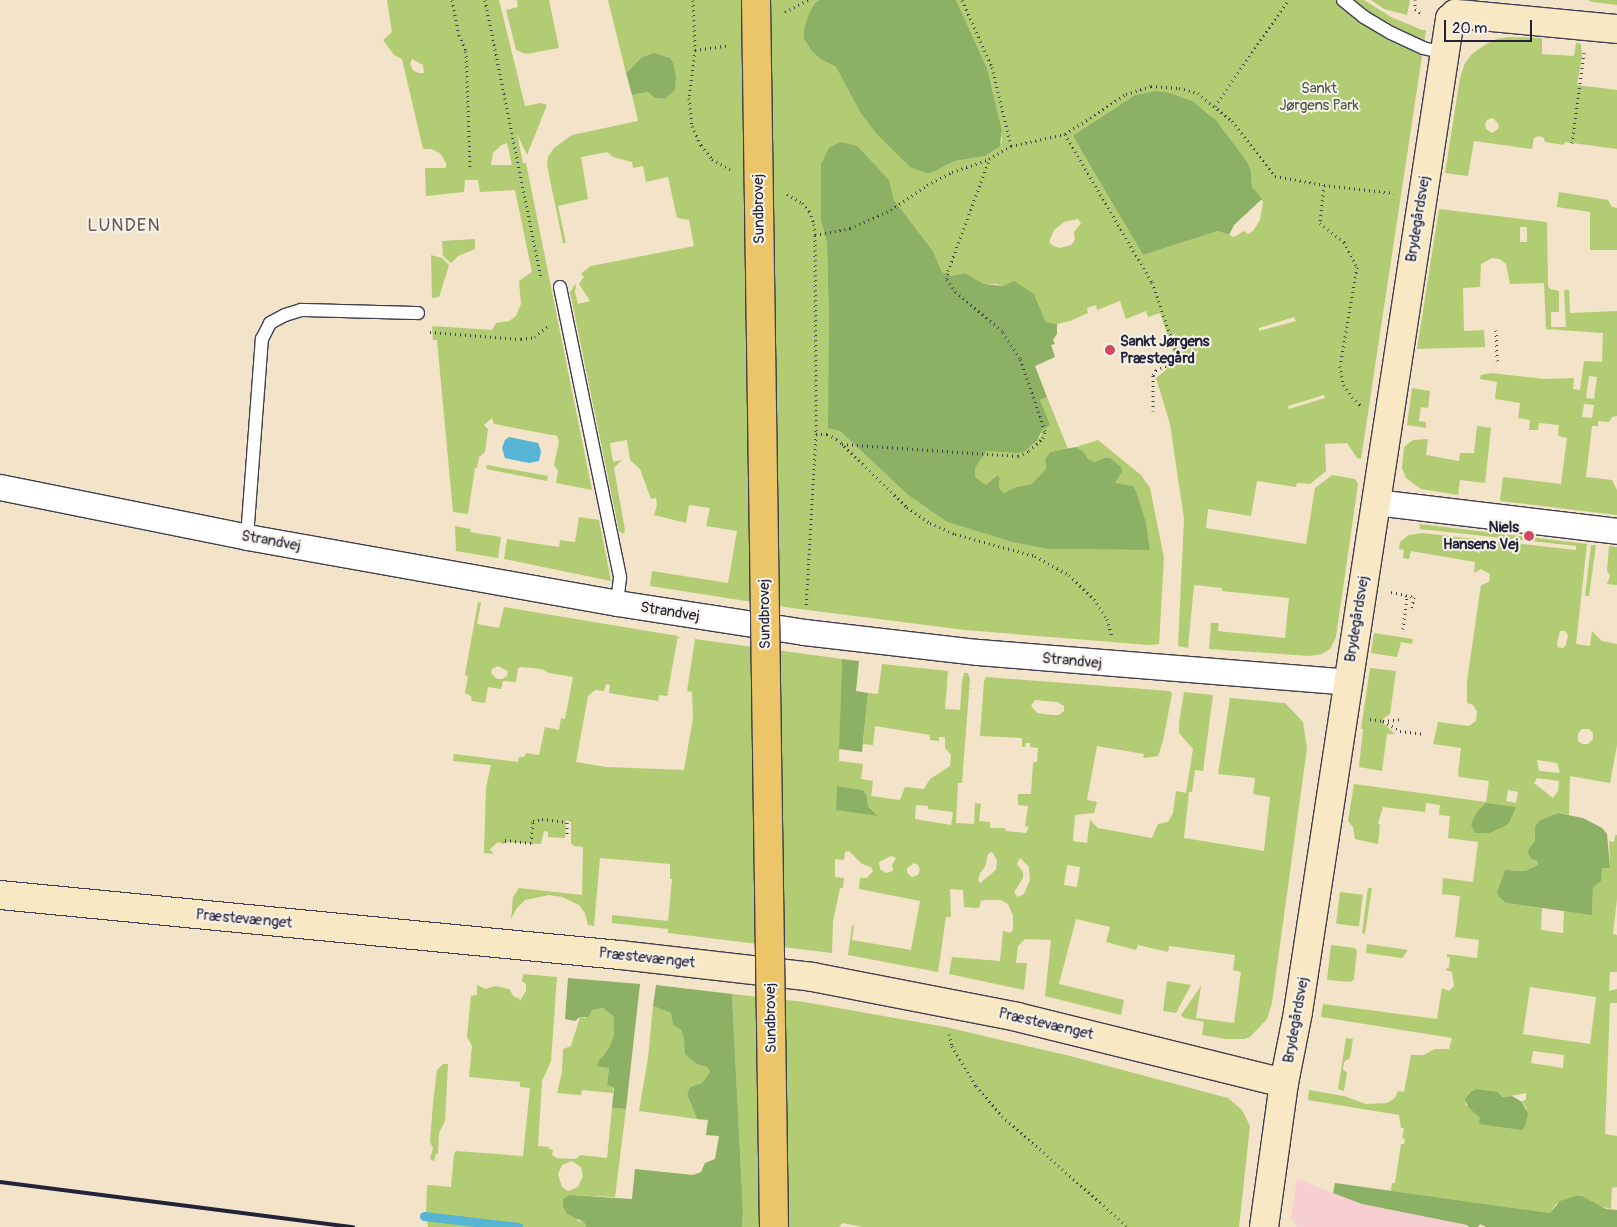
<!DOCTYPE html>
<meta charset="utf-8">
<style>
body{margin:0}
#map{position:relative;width:1617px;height:1227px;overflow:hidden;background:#f2e3c9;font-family:Pangolin,sans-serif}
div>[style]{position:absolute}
.built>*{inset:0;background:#f7cfd1}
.green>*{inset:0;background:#b1cc72;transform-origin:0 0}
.forest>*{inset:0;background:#8cb064}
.water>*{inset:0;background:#57b4d5}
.stream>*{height:9px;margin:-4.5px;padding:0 4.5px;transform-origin:4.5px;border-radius:4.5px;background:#57b4d5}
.path>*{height:3px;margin-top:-1.5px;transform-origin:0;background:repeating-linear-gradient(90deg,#413f50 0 1px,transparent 0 5px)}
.roads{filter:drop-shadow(1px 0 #413f50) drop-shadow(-1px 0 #413f50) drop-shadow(0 1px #413f50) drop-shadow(0 -1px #413f50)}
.lane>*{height:12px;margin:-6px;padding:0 6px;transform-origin:6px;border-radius:6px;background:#fff}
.street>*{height:25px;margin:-12.5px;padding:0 12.5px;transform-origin:12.5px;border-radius:12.5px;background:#fff}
.secondary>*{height:28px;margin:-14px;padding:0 14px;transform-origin:14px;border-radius:14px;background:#f8e8c3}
.rail>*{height:4px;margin:-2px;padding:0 2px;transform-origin:2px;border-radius:2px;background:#22223b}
.bridges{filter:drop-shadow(1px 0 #413f50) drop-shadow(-1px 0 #413f50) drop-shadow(0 1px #413f50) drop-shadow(0 -1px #413f50)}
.primary-bridge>*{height:28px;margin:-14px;padding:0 14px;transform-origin:14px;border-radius:14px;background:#edc569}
.dots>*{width:14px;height:14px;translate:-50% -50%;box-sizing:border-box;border:2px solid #f7f3e8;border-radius:50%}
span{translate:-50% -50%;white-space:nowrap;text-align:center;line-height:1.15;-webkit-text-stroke:4px #f7f3e8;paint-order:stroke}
.park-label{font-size:15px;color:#4d554c}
.street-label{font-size:15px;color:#22223b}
.poi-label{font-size:15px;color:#22223b;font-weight:700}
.left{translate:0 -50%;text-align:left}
.right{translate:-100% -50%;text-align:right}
.quarter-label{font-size:18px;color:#6c5359;letter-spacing:1px}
.scale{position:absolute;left:1444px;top:20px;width:88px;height:22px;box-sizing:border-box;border:2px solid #22223b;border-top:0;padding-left:6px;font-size:15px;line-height:18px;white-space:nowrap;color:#22223b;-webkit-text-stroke:4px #f7f3e8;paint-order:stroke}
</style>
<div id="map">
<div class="built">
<div style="clip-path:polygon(1297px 1179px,1362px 1204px,1467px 1225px,1466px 1227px,1297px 1227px,1291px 1217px)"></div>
</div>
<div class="green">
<div style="clip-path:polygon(evenodd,387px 0,499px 0,525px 106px,541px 103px,547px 105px,527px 155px,517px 134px,523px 163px,526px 163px,592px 490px,556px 483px,558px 471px,554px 465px,559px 442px,557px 436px,494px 424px,492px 418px,484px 425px,488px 429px,485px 452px,479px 457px,477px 468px,475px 468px,468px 514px,453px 512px,437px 340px,433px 340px,432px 326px,492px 330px,496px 323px,509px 321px,516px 316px,521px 304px,519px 281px,532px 272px,515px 190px,480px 192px,478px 180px,465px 180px,464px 192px,426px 196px,425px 168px,446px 168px,446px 163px,440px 153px,431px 149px,423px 149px,402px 59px,394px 55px,383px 40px,392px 32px,387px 0,412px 59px,423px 65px,424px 73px,418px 73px,413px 70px,410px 64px,412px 59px,387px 0,507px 143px,512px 165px,491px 165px,493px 153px,500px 146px,507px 143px)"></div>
<div style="clip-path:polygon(517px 0,549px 0,559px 48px,526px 54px,516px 50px,506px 10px,518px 7px)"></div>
<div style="clip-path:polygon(evenodd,608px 0,820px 0,814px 2px,804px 39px,811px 50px,820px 59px,836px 67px,860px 112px,931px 173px,955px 161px,985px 156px,1002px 142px,1002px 130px,987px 68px,956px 0,1364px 0,1391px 17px,1422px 30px,1426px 30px,1361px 459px,1357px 458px,1347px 443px,1325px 444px,1326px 471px,1310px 484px,1297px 483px,1296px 487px,1257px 481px,1251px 516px,1208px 509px,1206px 528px,1306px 544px,1315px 488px,1332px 475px,1355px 479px,1358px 484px,1336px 637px,1330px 649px,1322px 654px,1310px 656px,1209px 649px,1211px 623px,1219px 623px,1218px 631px,1285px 638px,1289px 598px,1222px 591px,1222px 588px,1194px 585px,1188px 648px,1178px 646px,1184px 519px,1170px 424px,1156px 378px,1167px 369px,1163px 358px,1174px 354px,1160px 313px,1148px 317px,1146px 311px,1126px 319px,1120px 301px,1097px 310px,1096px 305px,1087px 308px,1088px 313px,1070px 321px,1057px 324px,1046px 322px,1034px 294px,996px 284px,984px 284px,965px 273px,951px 276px,942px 272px,933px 251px,894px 200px,889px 180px,821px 164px,821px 221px,827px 243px,829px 325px,829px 428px,840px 431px,908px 495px,947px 522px,1012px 542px,1047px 549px,1150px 550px,1146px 522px,1137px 494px,1115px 483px,1122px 472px,1104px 458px,1095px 462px,1088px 459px,1083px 451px,1076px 447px,1098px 440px,1141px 475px,1150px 488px,1164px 558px,1159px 644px,1149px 645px,965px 630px,792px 608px,650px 586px,652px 571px,728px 583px,737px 531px,706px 526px,710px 508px,689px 505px,686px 523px,654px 515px,657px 505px,656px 498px,651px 499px,640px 469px,630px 460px,627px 440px,610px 443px,613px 462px,622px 460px,614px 468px,625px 530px,623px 534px,619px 531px,570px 292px,576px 283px,575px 292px,578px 304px,590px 301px,579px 284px,584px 277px,581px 274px,583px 272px,591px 266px,694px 246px,689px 220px,677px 218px,668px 177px,646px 182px,643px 166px,633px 168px,632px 162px,613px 157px,607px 152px,581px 157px,588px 199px,558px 206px,566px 243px,563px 243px,547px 165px,548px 157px,554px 148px,572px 135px,638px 121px,632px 95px,648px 92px,660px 99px,670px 95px,641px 58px,626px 73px,608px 0,1155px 91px,1207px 112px,1223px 129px,1251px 171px,1252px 187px,1263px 202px,1260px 220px,1253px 231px,1248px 234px,1244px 231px,1234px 237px,1218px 231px,1143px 255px,1074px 138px,1074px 135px,1135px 95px,1155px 91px,608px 0,1078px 219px,1081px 223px,1074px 232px,1075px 240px,1071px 245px,1060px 248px,1053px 246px,1049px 242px,1054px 230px,1064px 222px,1078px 219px,608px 0,1294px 317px,1296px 321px,1259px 331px,1259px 328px,1294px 317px,608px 0,1324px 395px,1325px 398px,1289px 409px,1288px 406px,1324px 395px)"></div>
<div style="clip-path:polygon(1371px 0,1410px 0,1407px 15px,1384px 9px)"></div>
<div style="clip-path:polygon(1588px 0,1617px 0,1617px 5px,1592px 2px)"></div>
<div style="clip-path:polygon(evenodd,1509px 37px,1542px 38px,1542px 54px,1574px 56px,1576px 43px,1581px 44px,1582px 57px,1577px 85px,1617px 90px,1617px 149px,1565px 142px,1564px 145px,1545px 142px,1544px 138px,1539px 136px,1534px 138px,1532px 149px,1474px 141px,1468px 176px,1445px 173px,1460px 78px,1465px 63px,1472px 54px,1483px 46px,1496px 39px,1509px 37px,1493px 118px,1499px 125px,1498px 129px,1492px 133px,1486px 129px,1485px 124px,1487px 120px,1493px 118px)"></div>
<div style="clip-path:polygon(1559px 192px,1608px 200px,1612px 207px,1617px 208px,1617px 250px,1590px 250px,1590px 212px,1557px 207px)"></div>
<div style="clip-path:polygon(evenodd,1439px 209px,1547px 222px,1548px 286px,1550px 289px,1559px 291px,1559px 312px,1551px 312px,1551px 327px,1566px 327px,1564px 290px,1569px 290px,1570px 313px,1617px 311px,1617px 416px,1612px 417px,1609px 422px,1598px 421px,1598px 426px,1592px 426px,1586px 477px,1612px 480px,1617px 490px,1617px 515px,1500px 501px,1503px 477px,1561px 484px,1567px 438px,1558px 436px,1559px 425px,1539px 423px,1538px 430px,1529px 430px,1530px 420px,1518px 418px,1520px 403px,1495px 399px,1497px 382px,1480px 379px,1481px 375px,1491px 373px,1544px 379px,1574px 378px,1573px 389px,1580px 390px,1584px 361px,1602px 362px,1603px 333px,1546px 329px,1544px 283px,1510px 284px,1506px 264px,1500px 259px,1492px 258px,1481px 264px,1480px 287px,1463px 288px,1464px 331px,1484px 330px,1485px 347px,1417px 349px,1439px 209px,1520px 227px,1527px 227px,1527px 242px,1520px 242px,1520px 227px,1439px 209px,1589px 376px,1597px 377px,1594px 399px,1586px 398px,1589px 376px,1439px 209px,1584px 404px,1594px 405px,1592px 418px,1582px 417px,1584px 404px)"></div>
<div style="clip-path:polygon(475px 239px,475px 249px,458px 256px,451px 263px,443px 256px,442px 241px)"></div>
<div style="clip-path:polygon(431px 255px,442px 258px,449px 265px,439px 297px,432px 298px)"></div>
<div style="clip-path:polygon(1412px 388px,1430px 391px,1428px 408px,1421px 407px,1419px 421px,1426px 422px,1426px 428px,1407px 425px)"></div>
<div style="clip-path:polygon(1047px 397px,1068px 449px,1050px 452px,1045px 459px,1046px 469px,1040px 477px,1032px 484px,1016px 487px,1009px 492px,1004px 493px,999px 488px,1000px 478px,996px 475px,986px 485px,975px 477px,975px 468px,987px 451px,1031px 447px,1037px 441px,1041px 435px,1040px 400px)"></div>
<div style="clip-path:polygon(1477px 426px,1491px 428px,1485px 483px,1460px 480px,1458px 495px,1421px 489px,1406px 478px,1402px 468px,1404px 447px,1413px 440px,1428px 439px,1426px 455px,1459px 461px,1460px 453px,1474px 453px)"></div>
<div style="clip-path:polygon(487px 465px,548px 476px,547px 481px,486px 469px)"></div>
<div style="clip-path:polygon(579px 517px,599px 520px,611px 581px,504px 559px,507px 539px,559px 547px,560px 540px,575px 542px)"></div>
<div style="clip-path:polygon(evenodd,1419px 524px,1587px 544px,1576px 644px,1590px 646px,1592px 631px,1602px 641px,1617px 644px,1617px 745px,1610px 783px,1570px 776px,1569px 815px,1558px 813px,1540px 820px,1535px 826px,1535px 841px,1529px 848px,1538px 861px,1538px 865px,1525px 871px,1505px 870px,1497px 892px,1506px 903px,1542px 908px,1541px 930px,1563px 933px,1564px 911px,1592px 914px,1593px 886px,1602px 868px,1610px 868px,1609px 841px,1614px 842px,1615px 835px,1617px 835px,1617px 899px,1613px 934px,1617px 935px,1617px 972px,1610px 972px,1609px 991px,1617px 989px,1617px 1003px,1610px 1003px,1605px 1134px,1617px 1136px,1617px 1187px,1612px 1188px,1611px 1209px,1599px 1206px,1582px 1196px,1575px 1196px,1556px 1204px,1550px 1213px,1391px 1191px,1392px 1183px,1395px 1183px,1401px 1144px,1404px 1144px,1405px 1139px,1402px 1138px,1404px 1128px,1401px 1128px,1399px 1115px,1308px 1100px,1309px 1090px,1344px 1096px,1366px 1104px,1387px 1103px,1395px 1098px,1398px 1091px,1404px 1092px,1411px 1055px,1424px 1055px,1435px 1049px,1449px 1049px,1452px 1038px,1321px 1017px,1323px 1004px,1437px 1019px,1442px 988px,1449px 991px,1454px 986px,1452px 972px,1445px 970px,1449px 967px,1450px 957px,1447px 957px,1447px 954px,1477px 958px,1479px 940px,1455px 937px,1460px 896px,1442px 894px,1443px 878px,1473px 882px,1478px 842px,1448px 838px,1450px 816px,1439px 815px,1440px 805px,1426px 803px,1425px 812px,1383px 807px,1378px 823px,1380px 825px,1378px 844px,1355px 839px,1353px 827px,1348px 821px,1354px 784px,1486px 802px,1489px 781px,1459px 777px,1458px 774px,1461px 748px,1433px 744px,1438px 722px,1469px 726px,1476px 721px,1477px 711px,1473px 705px,1467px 703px,1467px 681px,1481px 585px,1489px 582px,1490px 574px,1481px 569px,1474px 573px,1475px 562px,1411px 551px,1409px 559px,1403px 558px,1404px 550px,1399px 549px,1400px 542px,1409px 535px,1422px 533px,1576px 550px,1576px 546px,1420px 529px,1419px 524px,1560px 631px,1565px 631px,1568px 635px,1566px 645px,1563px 648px,1558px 647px,1557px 643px,1560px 631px,1419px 524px,1582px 729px,1589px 729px,1593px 733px,1593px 739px,1588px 744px,1582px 744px,1578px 741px,1578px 733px,1582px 729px,1419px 524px,1537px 760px,1557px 763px,1560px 773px,1539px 771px,1537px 760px,1419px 524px,1537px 778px,1559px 781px,1558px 791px,1553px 798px,1534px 783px,1537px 778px,1419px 524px,1508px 790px,1518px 792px,1516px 803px,1506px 801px,1508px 790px,1419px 524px,1530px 987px,1596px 997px,1590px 1044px,1523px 1034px,1530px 987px,1419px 524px,1533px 1051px,1564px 1055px,1563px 1068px,1531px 1063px,1533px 1051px,1419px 524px,1477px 1089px,1498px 1092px,1504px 1097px,1526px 1093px,1526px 1099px,1522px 1102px,1527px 1109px,1480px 1124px,1480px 1118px,1465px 1104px,1477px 1089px)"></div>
<div style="clip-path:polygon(455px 526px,471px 529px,470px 532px,501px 537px,498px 558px,456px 551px)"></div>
<div style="clip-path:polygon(1591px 545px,1596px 545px,1589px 596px,1585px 596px)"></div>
<div style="clip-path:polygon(1609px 546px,1617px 547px,1617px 585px,1607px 584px,1610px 576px,1607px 570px)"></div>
<div style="clip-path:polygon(evenodd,478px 602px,481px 603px,477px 624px,499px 628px,504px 607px,678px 636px,667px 696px,659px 695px,658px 701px,609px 693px,610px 685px,606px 684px,604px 691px,595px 690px,588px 696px,576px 762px,606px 767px,684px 770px,693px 718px,692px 692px,687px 691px,695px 639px,842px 659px,839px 761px,863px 764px,861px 779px,873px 781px,871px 796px,900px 800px,905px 787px,924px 789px,930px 779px,950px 766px,951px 755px,945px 748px,945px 737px,939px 737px,939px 741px,930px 740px,930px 735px,875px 726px,873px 745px,863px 744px,868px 693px,878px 694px,882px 664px,948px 671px,945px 709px,960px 710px,962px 681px,964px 673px,968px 673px,970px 679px,962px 783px,958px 783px,956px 823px,974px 824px,975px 803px,981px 804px,979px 821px,990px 822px,990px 828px,1005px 828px,1006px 831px,1026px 833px,1029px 827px,1025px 826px,1028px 806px,1018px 805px,1018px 794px,1031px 794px,1033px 762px,1037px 762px,1038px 748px,1030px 747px,1030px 743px,1026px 743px,1025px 747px,1022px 747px,1022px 738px,980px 736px,984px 681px,986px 677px,1170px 691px,1172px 694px,1163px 741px,1158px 756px,1143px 758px,1144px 754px,1097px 746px,1087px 800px,1097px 802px,1094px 813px,1075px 815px,1073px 841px,1087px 843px,1090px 820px,1098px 828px,1152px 838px,1158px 824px,1168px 822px,1173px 813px,1176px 791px,1186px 793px,1193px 749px,1179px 733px,1179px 723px,1184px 692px,1213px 695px,1203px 771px,1195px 770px,1192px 792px,1189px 792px,1184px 838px,1264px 851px,1270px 797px,1253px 794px,1255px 778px,1218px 774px,1230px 698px,1285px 703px,1303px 722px,1307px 748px,1272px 1003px,1267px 1019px,1250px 1037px,1244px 1039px,1225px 1039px,1202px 1035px,1204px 1022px,1184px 1018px,1181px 1015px,1201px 986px,1196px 1018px,1234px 1023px,1241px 972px,1233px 970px,1235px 955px,1169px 946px,1168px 952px,1138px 945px,1136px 950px,1106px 942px,1110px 927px,1076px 919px,1059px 984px,1124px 1000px,1121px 1015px,1045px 996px,1051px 940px,1025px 939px,1018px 946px,1016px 963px,1027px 963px,1024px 990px,949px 974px,952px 957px,1000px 961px,1003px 931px,1011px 933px,1013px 929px,1013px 916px,1008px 904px,1001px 900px,985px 900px,981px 901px,979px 908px,964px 907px,963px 890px,950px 889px,951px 917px,946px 917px,938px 972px,848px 955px,852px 926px,854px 925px,852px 940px,911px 950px,920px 901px,859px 889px,860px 878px,867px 878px,873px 871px,871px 867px,862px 864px,849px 851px,845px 852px,844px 860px,835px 859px,835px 877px,844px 878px,843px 888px,840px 888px,833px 922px,832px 953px,668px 933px,668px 929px,612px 923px,612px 915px,668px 921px,672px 879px,670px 879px,670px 864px,600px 858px,594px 926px,588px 925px,585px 913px,579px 905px,562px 897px,549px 895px,525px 900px,517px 908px,511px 919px,513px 897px,519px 888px,582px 895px,583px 847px,574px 846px,571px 843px,571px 822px,566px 820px,565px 838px,548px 837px,548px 832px,544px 831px,541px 844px,506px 842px,503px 844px,498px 842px,489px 850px,492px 851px,493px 854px,484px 853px,486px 788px,491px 765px,453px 761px,454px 754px,518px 762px,519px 757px,524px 757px,526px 753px,539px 755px,545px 727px,559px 730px,561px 718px,565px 719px,573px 677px,549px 673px,542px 669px,521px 667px,518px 668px,516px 682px,503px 681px,501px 689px,488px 687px,485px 703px,472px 701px,471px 696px,465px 693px,468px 676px,465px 675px,478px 602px,498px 666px,508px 671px,507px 676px,502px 679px,497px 679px,491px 673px,492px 669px,498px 666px,478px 602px,1035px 700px,1057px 702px,1064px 706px,1064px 711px,1059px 715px,1052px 715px,1037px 713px,1031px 706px,1035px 700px,478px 602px,837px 786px,863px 790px,867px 796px,868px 806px,878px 814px,837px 786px,478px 602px,916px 805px,928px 806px,928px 809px,953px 812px,951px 825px,915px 819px,916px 805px,478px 602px,992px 852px,997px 860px,996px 870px,980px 883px,978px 880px,980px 873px,985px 867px,988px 854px,992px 852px,478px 602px,891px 856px,896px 858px,892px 865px,893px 871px,886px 873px,880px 869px,879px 862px,891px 856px,478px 602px,1020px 858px,1029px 867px,1030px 880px,1024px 894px,1018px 897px,1014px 892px,1023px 878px,1023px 872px,1017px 864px,1020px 858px,478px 602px,914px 863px,918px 865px,920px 870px,918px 875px,912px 877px,907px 873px,907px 868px,914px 863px,478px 602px,1067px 865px,1080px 867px,1077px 887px,1064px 885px,1067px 865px)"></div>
<div style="clip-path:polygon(1374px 633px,1413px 639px,1412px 644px,1401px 642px,1397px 657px,1371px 653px)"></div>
<div style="clip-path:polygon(1370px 668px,1396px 671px,1390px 714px,1383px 719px,1383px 723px,1395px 734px,1387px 734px,1382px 771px,1359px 767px,1363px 729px,1361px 729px)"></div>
<div style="clip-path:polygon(1368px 888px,1372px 888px,1365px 934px,1362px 933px)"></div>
<div style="left:1340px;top:892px;width:23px;height:32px;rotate:7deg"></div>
<div style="clip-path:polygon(1367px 944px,1408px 950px,1402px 958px,1366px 953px)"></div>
<div style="clip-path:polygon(1331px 945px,1355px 948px,1357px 951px,1354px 979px,1351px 982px,1327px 980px)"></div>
<div style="clip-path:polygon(evenodd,523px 974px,557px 977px,551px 1061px,542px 1081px,538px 1146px,549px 1147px,549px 1149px,553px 1150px,552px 1155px,557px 1158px,576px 1159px,580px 1155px,607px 1158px,612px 1108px,626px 1109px,615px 1197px,570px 1195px,578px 1221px,584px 1222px,586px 1227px,428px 1227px,426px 1214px,427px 1185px,451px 1187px,454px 1154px,456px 1151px,523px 1156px,530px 1088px,520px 1087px,520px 1082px,469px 1077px,472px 1046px,467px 1037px,471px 996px,477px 995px,477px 985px,486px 989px,495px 986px,509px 989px,514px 997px,519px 998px,520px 1001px,526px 991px,526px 984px,522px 981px,523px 974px,572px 1161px,581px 1167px,583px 1176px,578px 1187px,568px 1191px,562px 1187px,558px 1174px,562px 1165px,572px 1161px)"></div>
<div style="clip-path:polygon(1167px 981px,1191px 985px,1176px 1013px,1163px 1011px)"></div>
<div style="clip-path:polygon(732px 994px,804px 1002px,946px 1027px,1074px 1057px,1228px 1098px,1242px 1110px,1250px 1126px,1239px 1227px,863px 1227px,842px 1223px,839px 1227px,742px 1227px,743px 1211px)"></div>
<div style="clip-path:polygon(653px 1006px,671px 1013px,673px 1025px,681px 1030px,684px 1038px,686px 1054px,696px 1064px,707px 1067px,710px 1073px,702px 1083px,690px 1087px,687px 1094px,697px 1119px,639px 1111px,648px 1058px)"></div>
<div style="clip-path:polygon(603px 1008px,614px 1017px,614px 1034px,610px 1046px,602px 1056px,597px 1067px,609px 1068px,607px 1083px,613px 1086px,613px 1093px,582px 1090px,581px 1095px,557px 1093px,562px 1072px,563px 1049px,571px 1046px,580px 1017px,585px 1018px,592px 1010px)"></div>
<div style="clip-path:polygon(1346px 1038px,1353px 1039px,1350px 1058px,1344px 1062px,1343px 1069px,1347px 1073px,1344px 1091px,1338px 1089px)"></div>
<div style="clip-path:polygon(443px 1064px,448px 1064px,445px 1121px,439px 1133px,438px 1154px,436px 1154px,434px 1161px,430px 1159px,433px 1148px,430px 1142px,433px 1103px,437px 1070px)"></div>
</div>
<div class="forest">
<div style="clip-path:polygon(820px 0,956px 0,987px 68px,1002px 130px,1000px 146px,985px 156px,955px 161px,931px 173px,926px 173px,910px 167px,876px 133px,860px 112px,836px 67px,820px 59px,811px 50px,804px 39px,804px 30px,808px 16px,815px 2px)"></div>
<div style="clip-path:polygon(654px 53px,670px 58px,673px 63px,676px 77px,675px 90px,665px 99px,655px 98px,648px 92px,632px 95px,626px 73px,641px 58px)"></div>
<div style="clip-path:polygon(1155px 91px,1166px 92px,1192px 101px,1216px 120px,1247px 162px,1251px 171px,1252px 187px,1262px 199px,1234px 225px,1229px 235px,1218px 231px,1143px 255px,1074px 138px,1074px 135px,1135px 95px)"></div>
<div style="clip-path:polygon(840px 142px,857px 146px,889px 180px,894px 200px,933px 251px,942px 272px,951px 276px,965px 273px,984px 284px,1003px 286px,1014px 281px,1034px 294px,1046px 322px,1057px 324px,1057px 334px,1053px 340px,1055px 344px,1051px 345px,1055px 357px,1035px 366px,1047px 397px,1040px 400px,1050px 425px,1042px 430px,1037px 441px,1025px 451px,1018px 453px,987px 451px,975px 468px,975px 477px,986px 485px,997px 475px,1000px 478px,999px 488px,1004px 493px,1016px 487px,1032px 484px,1046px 469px,1045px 459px,1050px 452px,1076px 447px,1083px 451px,1088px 459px,1095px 462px,1104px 458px,1110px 458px,1121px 467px,1122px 472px,1115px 483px,1133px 486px,1137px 494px,1146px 522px,1150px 550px,1047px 549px,1012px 542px,947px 522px,908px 495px,840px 431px,828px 428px,829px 325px,827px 243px,821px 221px,821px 164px,829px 148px)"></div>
<div style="clip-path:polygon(842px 659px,859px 661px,856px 691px,868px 693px,862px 752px,839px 749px)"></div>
<div style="clip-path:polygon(837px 786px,863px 790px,867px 796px,868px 806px,878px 816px,836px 810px)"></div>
<div style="clip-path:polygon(1486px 803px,1516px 807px,1509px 823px,1503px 827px,1489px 833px,1475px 833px,1471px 824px,1477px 812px)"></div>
<div style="clip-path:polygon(1558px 813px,1583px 818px,1602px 828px,1607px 834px,1610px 868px,1602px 868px,1601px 881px,1593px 887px,1592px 915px,1506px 903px,1498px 896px,1497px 892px,1505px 870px,1525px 871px,1538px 865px,1538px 861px,1532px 859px,1528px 854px,1529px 848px,1535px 841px,1535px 826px,1540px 820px)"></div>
<div style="clip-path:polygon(568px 978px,640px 984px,626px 1109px,612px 1108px,614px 1088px,607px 1084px,609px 1068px,597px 1067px,598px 1062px,610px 1046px,614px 1034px,614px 1017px,603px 1008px,592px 1010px,588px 1017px,580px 1017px,575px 1021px,565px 1019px)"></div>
<div style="clip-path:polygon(656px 985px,732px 994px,743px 1211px,742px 1227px,586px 1227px,584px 1222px,567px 1214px,563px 1206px,563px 1199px,570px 1195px,632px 1199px,635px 1169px,693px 1175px,701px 1172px,705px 1163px,715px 1159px,719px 1136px,706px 1135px,708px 1120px,697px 1119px,687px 1094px,690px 1087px,702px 1083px,710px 1072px,707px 1067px,696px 1064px,685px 1054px,684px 1038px,681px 1030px,673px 1025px,671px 1013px,653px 1006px)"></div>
<div style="clip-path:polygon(1477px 1089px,1498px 1092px,1503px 1097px,1512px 1096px,1522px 1102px,1528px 1114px,1525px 1126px,1522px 1130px,1479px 1124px,1480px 1118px,1468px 1107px,1465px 1099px,1472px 1091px)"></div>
<div style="clip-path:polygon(1335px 1183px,1550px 1213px,1560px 1201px,1575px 1196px,1582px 1196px,1606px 1209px,1617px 1210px,1617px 1227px,1486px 1227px,1480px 1224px,1478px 1227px,1469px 1227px,1467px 1225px,1362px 1204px,1333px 1193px)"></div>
</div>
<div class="water">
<div style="clip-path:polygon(509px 437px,538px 443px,541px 451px,539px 461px,529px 463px,505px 458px,502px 448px,505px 440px)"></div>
</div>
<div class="stream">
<div style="left:424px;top:1216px;width:95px;rotate:6.7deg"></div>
</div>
<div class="path">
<div style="left:452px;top:0;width:36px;rotate:79deg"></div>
<div style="left:459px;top:35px;width:17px;rotate:66deg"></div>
<div style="left:466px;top:51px;width:117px;rotate:88deg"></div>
<div style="left:485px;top:0;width:283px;rotate:78.6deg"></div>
<div style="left:693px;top:0;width:50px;rotate:87.7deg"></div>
<div style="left:695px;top:50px;width:48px;rotate:97.1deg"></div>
<div style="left:689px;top:98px;width:28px;rotate:84deg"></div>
<div style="left:692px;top:126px;width:21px;rotate:65deg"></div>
<div style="left:701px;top:145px;width:18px;rotate:52deg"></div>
<div style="left:712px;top:159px;width:22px;rotate:30deg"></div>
<div style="left:962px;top:0;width:73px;rotate:65.9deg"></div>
<div style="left:992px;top:67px;width:81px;rotate:76.5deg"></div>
<div style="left:1415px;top:0;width:9px;rotate:90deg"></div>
<div style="left:1415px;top:9px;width:9px;rotate:36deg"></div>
<div style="left:785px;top:12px;width:26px;rotate:-28deg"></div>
<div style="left:695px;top:50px;width:34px;rotate:-8deg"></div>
<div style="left:1215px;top:106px;width:129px;rotate:-55.4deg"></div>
<div style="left:1065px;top:134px;width:172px;rotate:59.6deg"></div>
<div style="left:1152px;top:282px;width:79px;rotate:70.9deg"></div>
<div style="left:1178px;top:357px;width:6px;rotate:121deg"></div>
<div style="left:1175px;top:362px;width:21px;rotate:157deg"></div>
<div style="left:1156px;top:370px;width:6px;rotate:121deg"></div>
<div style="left:1153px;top:375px;width:36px;rotate:90deg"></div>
<div style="left:1572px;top:143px;width:91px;rotate:-82.4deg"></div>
<div style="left:1324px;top:185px;width:38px;rotate:96deg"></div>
<div style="left:1320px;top:223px;width:31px;rotate:38deg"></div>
<div style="left:1344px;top:242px;width:28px;rotate:63deg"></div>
<div style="left:1357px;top:267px;width:100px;rotate:99.7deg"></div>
<div style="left:1340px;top:366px;width:19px;rotate:81deg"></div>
<div style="left:1343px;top:385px;width:15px;rotate:53deg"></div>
<div style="left:1352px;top:397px;width:14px;rotate:45deg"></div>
<div style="left:787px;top:194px;width:17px;rotate:31deg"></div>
<div style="left:802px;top:203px;width:11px;rotate:49deg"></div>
<div style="left:809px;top:211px;width:14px;rotate:69deg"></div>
<div style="left:814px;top:224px;width:11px;rotate:85deg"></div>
<div style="left:815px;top:235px;width:199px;rotate:89.7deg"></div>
<div style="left:816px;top:434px;width:171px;rotate:93.3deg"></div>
<div style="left:815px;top:235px;width:36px;rotate:-11deg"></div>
<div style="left:850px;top:228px;width:45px;rotate:-23.7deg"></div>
<div style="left:891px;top:210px;width:44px;rotate:-34.8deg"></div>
<div style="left:927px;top:185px;width:28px;rotate:-27deg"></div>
<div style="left:952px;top:172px;width:39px;rotate:-19deg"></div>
<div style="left:989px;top:159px;width:26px;rotate:-31deg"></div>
<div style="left:1011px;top:146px;width:55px;rotate:-12.5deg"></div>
<div style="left:1065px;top:134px;width:73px;rotate:-33.3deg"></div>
<div style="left:1126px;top:94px;width:26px;rotate:-18deg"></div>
<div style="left:1151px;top:86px;width:28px;rotate:4deg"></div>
<div style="left:1179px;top:88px;width:20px;rotate:15deg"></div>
<div style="left:1198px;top:93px;width:44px;rotate:39.5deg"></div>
<div style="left:1232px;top:121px;width:70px;rotate:52deg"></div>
<div style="left:1275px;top:176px;width:50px;rotate:10.4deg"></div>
<div style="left:1324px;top:185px;width:70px;rotate:6.5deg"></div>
<div style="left:1496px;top:330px;width:31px;rotate:88deg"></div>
<div style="left:430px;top:332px;width:91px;rotate:4.4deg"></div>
<div style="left:521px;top:339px;width:14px;rotate:-8deg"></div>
<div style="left:535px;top:337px;width:16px;rotate:-40deg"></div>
<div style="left:816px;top:434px;width:11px"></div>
<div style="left:827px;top:434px;width:11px;rotate:27deg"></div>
<div style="left:837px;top:439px;width:98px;rotate:44.2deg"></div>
<div style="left:907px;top:507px;width:28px;rotate:35deg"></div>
<div style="left:930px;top:523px;width:27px;rotate:24deg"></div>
<div style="left:955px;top:534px;width:83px;rotate:15.4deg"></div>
<div style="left:1035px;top:556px;width:39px;rotate:29deg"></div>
<div style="left:1069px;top:575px;width:35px;rotate:44deg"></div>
<div style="left:1094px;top:599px;width:24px;rotate:57deg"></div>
<div style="left:1107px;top:619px;width:18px;rotate:74deg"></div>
<div style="left:842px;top:444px;width:176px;rotate:3.9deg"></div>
<div style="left:1018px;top:456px;width:12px;rotate:-24deg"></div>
<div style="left:1029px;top:451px;width:19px;rotate:-43deg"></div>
<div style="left:1043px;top:438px;width:7px;rotate:-74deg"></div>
<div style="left:1045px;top:431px;width:77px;rotate:-108.9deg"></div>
<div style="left:1020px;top:358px;width:32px;rotate:-124deg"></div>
<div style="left:1002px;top:331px;width:60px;rotate:-139.7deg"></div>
<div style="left:956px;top:292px;width:16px;rotate:-125deg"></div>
<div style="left:947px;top:279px;width:8px;rotate:-83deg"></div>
<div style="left:948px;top:271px;width:118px;rotate:-69.7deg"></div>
<div style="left:1391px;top:592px;width:24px;rotate:12deg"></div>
<div style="left:1414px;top:597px;width:11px;rotate:100deg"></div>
<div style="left:1403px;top:629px;width:34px;rotate:-83deg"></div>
<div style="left:1370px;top:719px;width:13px;rotate:9deg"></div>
<div style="left:1383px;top:721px;width:20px;rotate:-6deg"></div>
<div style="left:1383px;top:721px;width:20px;rotate:30deg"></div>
<div style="left:1400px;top:731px;width:25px;rotate:7deg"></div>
<div style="left:505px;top:842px;width:2px;rotate:-90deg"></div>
<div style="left:505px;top:840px;width:26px;rotate:7deg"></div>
<div style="left:531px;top:843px;width:22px;rotate:-85deg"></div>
<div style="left:533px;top:821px;width:9px;rotate:-13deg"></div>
<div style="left:542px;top:819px;width:25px;rotate:7deg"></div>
<div style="left:567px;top:822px;width:14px;rotate:90deg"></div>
<div style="left:949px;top:1034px;width:12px;rotate:76deg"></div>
<div style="left:952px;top:1046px;width:47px;rotate:59deg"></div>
<div style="left:976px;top:1086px;width:40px;rotate:49deg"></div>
<div style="left:1002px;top:1116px;width:168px;rotate:41.4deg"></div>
</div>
<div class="roads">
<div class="lane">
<div style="left:1343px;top:0;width:27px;rotate:39deg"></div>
<div style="left:1364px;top:17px;width:31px;rotate:31deg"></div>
<div style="left:1391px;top:33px;width:35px;rotate:25deg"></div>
<div style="left:1423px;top:48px;width:22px;rotate:13deg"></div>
<div style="left:560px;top:287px;width:297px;rotate:78.3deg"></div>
<div style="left:620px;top:578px;width:25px;rotate:97deg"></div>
<div style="left:247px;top:537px;width:199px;rotate:-85.7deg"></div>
<div style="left:262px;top:339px;width:18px;rotate:-63deg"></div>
<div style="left:270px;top:323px;width:17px;rotate:-28deg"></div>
<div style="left:285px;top:315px;width:17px;rotate:-17deg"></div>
<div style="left:301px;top:310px;width:117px;rotate:1.5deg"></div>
</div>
<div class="street">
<div style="left:0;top:487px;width:252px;rotate:11.4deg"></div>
<div style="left:247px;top:537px;width:376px;rotate:10.1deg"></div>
<div style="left:617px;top:603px;width:189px;rotate:8.8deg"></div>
<div style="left:804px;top:632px;width:175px;rotate:6.6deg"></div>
<div style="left:978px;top:652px;width:371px;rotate:4.6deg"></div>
<div style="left:1375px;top:502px;width:244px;rotate:6.8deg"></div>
</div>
<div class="secondary">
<div style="left:0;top:895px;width:623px;rotate:5.53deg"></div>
<div style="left:620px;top:955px;width:193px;rotate:6.5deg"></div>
<div style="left:812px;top:977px;width:209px;rotate:11deg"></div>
<div style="left:1017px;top:1017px;width:275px;rotate:13.9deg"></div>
<div style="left:1264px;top:1227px;width:145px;rotate:-82.1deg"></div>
<div style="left:1284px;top:1083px;width:72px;rotate:-78.8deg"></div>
<div style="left:1298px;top:1012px;width:1005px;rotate:-81.3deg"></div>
<div style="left:1450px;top:19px;width:7px;rotate:-45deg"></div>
<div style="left:1455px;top:14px;width:14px;rotate:4deg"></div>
<div style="left:1469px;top:15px;width:149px;rotate:5.4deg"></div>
</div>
</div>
<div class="rail">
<div style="left:0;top:1182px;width:356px;rotate:7.3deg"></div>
</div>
<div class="bridges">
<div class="primary-bridge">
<div style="left:756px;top:0;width:1227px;rotate:89.16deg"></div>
</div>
</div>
<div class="dots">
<div style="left:1110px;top:350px;background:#d1495b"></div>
<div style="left:1529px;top:536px;background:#d1495b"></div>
</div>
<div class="park-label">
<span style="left:1319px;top:97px">Sankt<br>Jørgens Park</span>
</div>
<div class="street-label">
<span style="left:759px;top:209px;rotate:-91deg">Sundbrovej</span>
<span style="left:1418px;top:219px;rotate:-81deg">Brydegårdsvej</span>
<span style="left:271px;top:541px;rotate:10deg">Strandvej</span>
<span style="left:670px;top:612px;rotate:9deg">Strandvej</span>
<span style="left:765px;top:614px;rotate:-91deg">Sundbrovej</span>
<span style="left:1357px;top:619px;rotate:-81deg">Brydegårdsvej</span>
<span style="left:1072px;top:661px;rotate:5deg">Strandvej</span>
<span style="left:244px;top:919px;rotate:5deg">Præstevænget</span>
<span style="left:647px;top:958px;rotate:6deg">Præstevænget</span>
<span style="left:771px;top:1018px;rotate:-91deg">Sundbrovej</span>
<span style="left:1296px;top:1020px;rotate:-80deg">Brydegårdsvej</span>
<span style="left:1046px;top:1024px;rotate:13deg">Præstevænget</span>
</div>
<div class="poi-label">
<span class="left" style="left:1120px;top:350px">Sankt Jørgens<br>Præstegård</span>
<span class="right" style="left:1519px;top:536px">Niels<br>Hansens Vej</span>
</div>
<div class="quarter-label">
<span style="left:124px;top:226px">LUNDEN</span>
</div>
<div class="scale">20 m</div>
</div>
